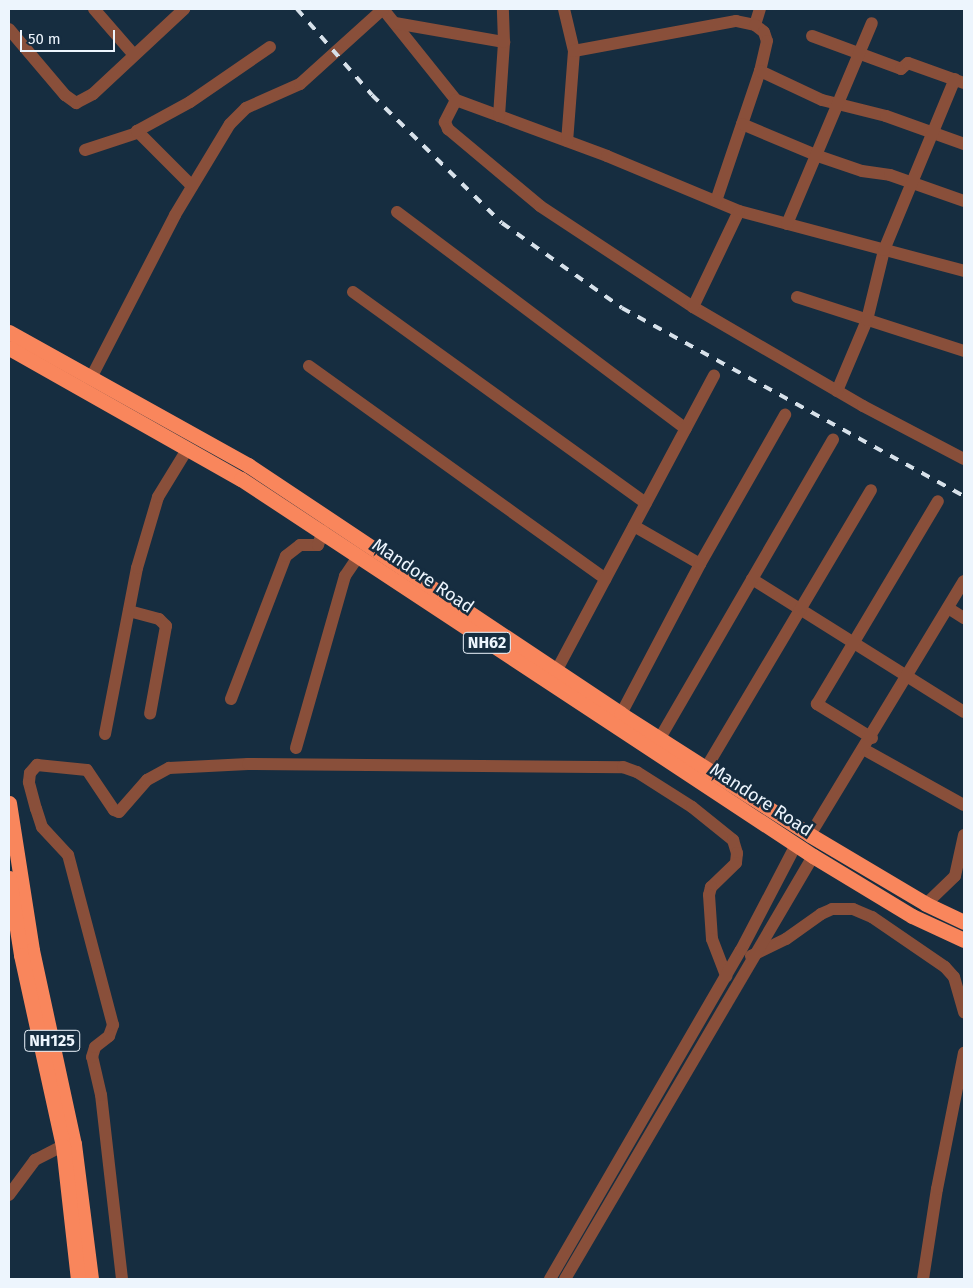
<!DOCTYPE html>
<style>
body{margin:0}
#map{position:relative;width:973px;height:1288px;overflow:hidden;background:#162d40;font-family:"Fira Sans",sans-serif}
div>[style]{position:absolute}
.minor>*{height:12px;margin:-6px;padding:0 6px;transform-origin:6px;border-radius:6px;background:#894f3a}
.highway>*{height:15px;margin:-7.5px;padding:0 7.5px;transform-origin:7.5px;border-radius:7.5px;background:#f9865c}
.rail>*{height:4px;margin-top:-2px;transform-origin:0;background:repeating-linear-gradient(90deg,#d7e1ea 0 9px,transparent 0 18px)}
span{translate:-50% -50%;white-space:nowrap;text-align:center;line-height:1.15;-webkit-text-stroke:5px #162d40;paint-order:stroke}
.shield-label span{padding:1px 4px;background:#162d40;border:1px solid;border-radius:4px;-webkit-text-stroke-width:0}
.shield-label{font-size:16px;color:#edf5fd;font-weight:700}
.street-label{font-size:18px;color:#edf5fd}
.frame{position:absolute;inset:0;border:10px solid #edf5fd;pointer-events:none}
.scale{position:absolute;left:20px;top:30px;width:95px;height:22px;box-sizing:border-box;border:2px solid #edf5fd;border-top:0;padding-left:6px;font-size:15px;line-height:18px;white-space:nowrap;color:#edf5fd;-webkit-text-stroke:4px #162d40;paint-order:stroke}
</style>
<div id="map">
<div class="minor">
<div style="left:94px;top:9px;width:61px;rotate:49deg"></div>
<div style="left:383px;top:9px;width:117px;rotate:51.3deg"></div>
<div style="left:456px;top:100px;width:161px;rotate:20.3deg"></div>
<div style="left:607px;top:156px;width:143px;rotate:22.6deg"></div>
<div style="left:739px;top:211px;width:233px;rotate:14.9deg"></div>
<div style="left:564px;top:9px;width:43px;rotate:76.6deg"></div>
<div style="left:574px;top:51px;width:90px;rotate:94.4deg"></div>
<div style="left:395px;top:23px;width:111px;rotate:9.9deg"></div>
<div style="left:755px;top:25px;width:17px;rotate:-73deg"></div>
<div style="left:9px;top:29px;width:87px;rotate:49.7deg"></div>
<div style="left:65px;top:95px;width:14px;rotate:36deg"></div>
<div style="left:76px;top:103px;width:19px;rotate:-28deg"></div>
<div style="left:93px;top:94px;width:125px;rotate:-43deg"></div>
<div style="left:812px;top:36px;width:95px;rotate:20.3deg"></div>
<div style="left:901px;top:69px;width:9px;rotate:-41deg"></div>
<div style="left:908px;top:63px;width:59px;rotate:19.7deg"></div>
<div style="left:574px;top:51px;width:165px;rotate:-10.5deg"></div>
<div style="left:736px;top:21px;width:19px;rotate:12deg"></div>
<div style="left:755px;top:25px;width:11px;rotate:38deg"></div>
<div style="left:764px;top:32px;width:9px;rotate:72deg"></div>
<div style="left:767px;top:41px;width:31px;rotate:103deg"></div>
<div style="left:760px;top:71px;width:137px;rotate:108.7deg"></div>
<div style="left:760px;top:71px;width:68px;rotate:25.1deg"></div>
<div style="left:822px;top:100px;width:66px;rotate:14deg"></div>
<div style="left:886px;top:116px;width:83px;rotate:19.7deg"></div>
<div style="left:456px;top:100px;width:25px;rotate:117deg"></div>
<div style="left:445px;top:122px;width:8px;rotate:67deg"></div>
<div style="left:448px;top:129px;width:120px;rotate:39.9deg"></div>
<div style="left:540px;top:206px;width:183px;rotate:33.4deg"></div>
<div style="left:693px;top:307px;width:197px;rotate:30.2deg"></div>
<div style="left:863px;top:406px;width:114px;rotate:27.7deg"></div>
<div style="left:499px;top:116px;width:74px;rotate:-86.1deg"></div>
<div style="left:504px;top:42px;width:33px;rotate:-92deg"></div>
<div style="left:742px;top:124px;width:82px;rotate:22.8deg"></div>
<div style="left:818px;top:156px;width:46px;rotate:18.8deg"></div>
<div style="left:862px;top:171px;width:28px;rotate:8deg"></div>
<div style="left:890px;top:175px;width:78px;rotate:19.4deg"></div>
<div style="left:85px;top:150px;width:55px;rotate:-18.1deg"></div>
<div style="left:192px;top:186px;width:78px;rotate:-135deg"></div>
<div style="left:137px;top:131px;width:60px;rotate:-28.7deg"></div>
<div style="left:190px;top:102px;width:97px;rotate:-34.5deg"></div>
<div style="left:397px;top:212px;width:361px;rotate:36.9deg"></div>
<div style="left:787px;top:224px;width:218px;rotate:-67.1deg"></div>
<div style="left:353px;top:292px;width:361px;rotate:35.8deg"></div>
<div style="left:797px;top:297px;width:176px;rotate:17.9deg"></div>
<div style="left:693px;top:307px;width:106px;rotate:-64.4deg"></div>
<div style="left:309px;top:366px;width:365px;rotate:35.7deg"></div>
<div style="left:92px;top:376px;width:181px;rotate:-62.7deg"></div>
<div style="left:175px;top:215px;width:106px;rotate:-58.9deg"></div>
<div style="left:230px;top:124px;width:23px;rotate:-45deg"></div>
<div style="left:246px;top:108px;width:59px;rotate:-24deg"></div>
<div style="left:300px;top:84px;width:112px;rotate:-42.1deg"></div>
<div style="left:837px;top:391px;width:77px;rotate:-67.1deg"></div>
<div style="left:867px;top:320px;width:72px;rotate:-76.3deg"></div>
<div style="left:884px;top:250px;width:185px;rotate:-67.5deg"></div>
<div style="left:634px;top:526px;width:76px;rotate:29.9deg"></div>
<div style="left:752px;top:579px;width:250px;rotate:32.1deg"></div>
<div style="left:948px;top:608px;width:19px;rotate:32deg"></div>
<div style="left:129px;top:611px;width:31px;rotate:15deg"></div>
<div style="left:159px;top:619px;width:10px;rotate:45deg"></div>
<div style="left:166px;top:626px;width:89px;rotate:100.3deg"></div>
<div style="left:552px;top:679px;width:344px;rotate:-61.9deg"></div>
<div style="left:231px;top:699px;width:153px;rotate:-69deg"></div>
<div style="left:286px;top:556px;width:18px;rotate:-38deg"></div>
<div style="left:300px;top:545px;width:18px"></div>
<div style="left:318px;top:545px;width:15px;rotate:-70deg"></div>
<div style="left:621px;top:714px;width:170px;rotate:-62.2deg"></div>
<div style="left:700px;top:564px;width:172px;rotate:-60.3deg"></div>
<div style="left:105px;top:734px;width:169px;rotate:-79.1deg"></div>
<div style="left:137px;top:568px;width:74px;rotate:-73.5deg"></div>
<div style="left:158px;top:497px;width:57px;rotate:-58.5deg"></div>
<div style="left:660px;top:738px;width:345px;rotate:-59.9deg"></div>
<div style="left:872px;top:738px;width:65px;rotate:-148.3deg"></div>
<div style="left:817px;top:704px;width:236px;rotate:-59.2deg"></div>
<div style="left:296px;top:748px;width:179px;rotate:-74.1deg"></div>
<div style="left:345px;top:576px;width:25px;rotate:-56deg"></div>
<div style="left:865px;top:750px;width:113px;rotate:29.1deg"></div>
<div style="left:706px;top:768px;width:323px;rotate:-59.3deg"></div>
<div style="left:810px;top:835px;width:297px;rotate:-58.8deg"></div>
<div style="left:926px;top:904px;width:40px;rotate:-44deg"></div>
<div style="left:955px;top:876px;width:42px;rotate:-77.6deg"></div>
<div style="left:751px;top:956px;width:39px;rotate:-26deg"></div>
<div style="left:786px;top:939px;width:43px;rotate:-35.5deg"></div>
<div style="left:821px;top:914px;width:12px;rotate:-24deg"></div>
<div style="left:832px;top:909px;width:21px"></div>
<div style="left:853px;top:909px;width:21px;rotate:23deg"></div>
<div style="left:872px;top:917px;width:88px;rotate:34.4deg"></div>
<div style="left:945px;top:967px;width:13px;rotate:48deg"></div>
<div style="left:954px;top:977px;width:37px;rotate:74deg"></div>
<div style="left:9px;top:1195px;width:44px;rotate:-53.4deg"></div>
<div style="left:35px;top:1160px;width:31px;rotate:-27deg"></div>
<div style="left:122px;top:1279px;width:185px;rotate:-96.5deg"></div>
<div style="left:101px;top:1095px;width:39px;rotate:-103deg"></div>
<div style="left:92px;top:1057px;width:10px;rotate:-73deg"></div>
<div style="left:95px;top:1047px;width:18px;rotate:-38deg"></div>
<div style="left:109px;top:1036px;width:12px;rotate:-70deg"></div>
<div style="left:113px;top:1025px;width:176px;rotate:-104.8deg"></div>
<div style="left:68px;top:855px;width:38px;rotate:-133deg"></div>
<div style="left:42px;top:827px;width:19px;rotate:-108deg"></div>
<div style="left:36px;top:809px;width:28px;rotate:-105deg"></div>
<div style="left:29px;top:782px;width:9px;rotate:-84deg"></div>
<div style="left:30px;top:773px;width:11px;rotate:-49deg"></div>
<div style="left:37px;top:765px;width:50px;rotate:5.7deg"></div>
<div style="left:87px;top:770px;width:48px;rotate:56deg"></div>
<div style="left:114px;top:810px;width:5px;rotate:22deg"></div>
<div style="left:119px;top:812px;width:43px;rotate:-48.8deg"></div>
<div style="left:147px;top:780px;width:25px;rotate:-29deg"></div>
<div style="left:169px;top:768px;width:79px;rotate:-2.9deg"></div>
<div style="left:248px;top:764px;width:375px;rotate:0.5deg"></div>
<div style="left:623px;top:767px;width:15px;rotate:20deg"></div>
<div style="left:637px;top:772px;width:65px;rotate:32.5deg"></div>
<div style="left:692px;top:807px;width:53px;rotate:38.8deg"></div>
<div style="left:733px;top:840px;width:14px;rotate:73deg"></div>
<div style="left:737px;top:853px;width:10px;rotate:96deg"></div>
<div style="left:736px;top:863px;width:35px;rotate:136deg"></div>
<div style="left:711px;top:887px;width:8px;rotate:104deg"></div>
<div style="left:709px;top:895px;width:44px;rotate:86.1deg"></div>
<div style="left:712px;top:939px;width:40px;rotate:69deg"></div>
<div style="left:550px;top:1279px;width:380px;rotate:-59.9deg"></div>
<div style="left:741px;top:950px;width:119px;rotate:-62.4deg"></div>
<div style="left:565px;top:1279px;width:490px;rotate:-59.6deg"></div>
<div style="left:923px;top:1279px;width:91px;rotate:-81.2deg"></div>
<div style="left:937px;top:1189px;width:139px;rotate:-78.8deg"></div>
</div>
<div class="highway">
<div style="left:9px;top:332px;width:274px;rotate:29.1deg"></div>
<div style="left:248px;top:465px;width:448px;rotate:33.7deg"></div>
<div style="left:621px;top:714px;width:224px;rotate:32.6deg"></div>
<div style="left:810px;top:835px;width:135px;rotate:30.7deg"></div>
<div style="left:926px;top:904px;width:42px;rotate:25.3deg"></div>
<div style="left:9px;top:348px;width:266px;rotate:29.5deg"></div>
<div style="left:241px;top:479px;width:685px;rotate:33.39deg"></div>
<div style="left:813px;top:856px;width:116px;rotate:31.2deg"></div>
<div style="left:912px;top:916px;width:57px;rotate:24.8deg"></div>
<div style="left:9px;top:803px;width:149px;rotate:81.1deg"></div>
<div style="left:32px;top:950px;width:198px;rotate:77.8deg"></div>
<div style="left:74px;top:1144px;width:136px;rotate:82.8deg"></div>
<div style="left:9px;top:878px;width:78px;rotate:81.1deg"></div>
<div style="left:21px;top:955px;width:196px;rotate:77.6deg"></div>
<div style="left:63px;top:1146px;width:134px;rotate:83.6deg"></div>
</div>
<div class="rail">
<div style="left:297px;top:9px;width:114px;rotate:48.9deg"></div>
<div style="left:372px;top:95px;width:182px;rotate:44.6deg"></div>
<div style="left:502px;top:223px;width:147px;rotate:35.3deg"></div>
<div style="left:622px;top:308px;width:390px;rotate:28.8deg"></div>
</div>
<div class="shield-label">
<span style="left:487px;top:643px">NH62</span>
<span style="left:52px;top:1041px">NH125</span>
</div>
<div class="street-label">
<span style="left:423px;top:576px;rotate:34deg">Mandore Road</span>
<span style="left:761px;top:800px;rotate:33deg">Mandore Road</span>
</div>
<div class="frame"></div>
<div class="scale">50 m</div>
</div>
